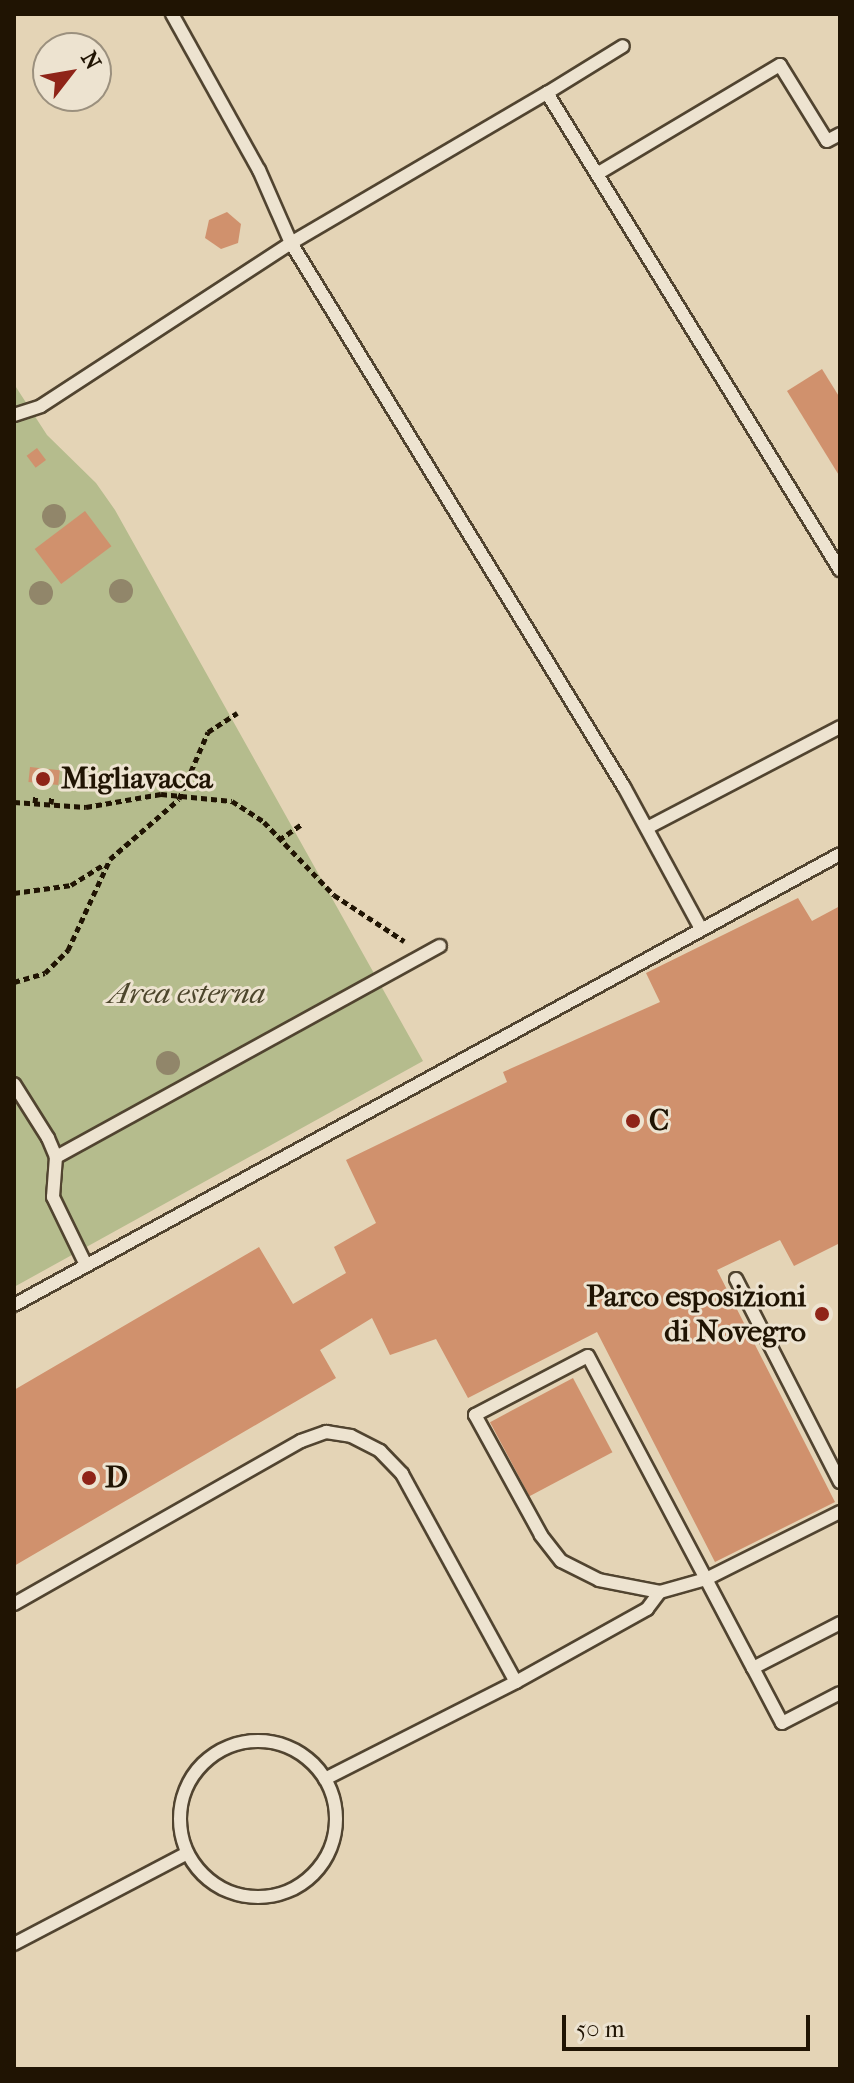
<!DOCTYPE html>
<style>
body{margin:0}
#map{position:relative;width:854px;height:2083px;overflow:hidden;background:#e4d4b6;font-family:"IM FELL French Canon",serif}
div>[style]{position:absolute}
.green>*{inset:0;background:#b5bc8d}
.building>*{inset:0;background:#d0916d;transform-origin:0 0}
.path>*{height:5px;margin-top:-2.5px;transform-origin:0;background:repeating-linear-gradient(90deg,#201403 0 6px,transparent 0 10px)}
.roads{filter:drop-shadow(2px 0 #514430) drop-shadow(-2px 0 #514430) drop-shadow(0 2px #514430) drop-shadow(0 -2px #514430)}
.lane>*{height:12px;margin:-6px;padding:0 6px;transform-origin:6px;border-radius:6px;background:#ede3d0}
.lane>.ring{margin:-6px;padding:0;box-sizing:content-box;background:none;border:12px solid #ede3d0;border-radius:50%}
.trees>*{width:24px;height:24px;margin:-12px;border-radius:50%;background:#91866a}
.dots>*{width:22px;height:22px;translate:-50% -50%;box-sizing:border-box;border:4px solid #ede3d0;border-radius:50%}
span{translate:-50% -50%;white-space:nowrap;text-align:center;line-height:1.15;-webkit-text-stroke:6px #ede3d0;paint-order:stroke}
.poi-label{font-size:30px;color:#201403;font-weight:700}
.left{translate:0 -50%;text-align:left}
.right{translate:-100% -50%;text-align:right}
.park-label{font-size:30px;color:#4d462c;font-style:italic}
.frame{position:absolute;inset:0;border:16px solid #201403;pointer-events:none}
.north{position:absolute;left:32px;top:32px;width:80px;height:80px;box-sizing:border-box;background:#ede3d0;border:2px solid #9b907e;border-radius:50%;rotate:59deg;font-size:22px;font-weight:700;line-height:32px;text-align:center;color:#201403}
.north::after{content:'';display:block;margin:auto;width:28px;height:36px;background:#8f2418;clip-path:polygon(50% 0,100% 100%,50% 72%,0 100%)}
.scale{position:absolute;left:562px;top:2015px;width:248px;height:36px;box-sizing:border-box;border:4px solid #201403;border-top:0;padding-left:10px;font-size:24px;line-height:28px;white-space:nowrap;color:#201403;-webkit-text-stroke:6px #ede3d0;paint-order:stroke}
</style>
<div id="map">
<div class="green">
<div style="clip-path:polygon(14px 384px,47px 435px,96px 483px,115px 510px,423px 1061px,14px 1287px)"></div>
</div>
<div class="building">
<div style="clip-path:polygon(227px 212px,241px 224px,238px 243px,221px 249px,205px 238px,209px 220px)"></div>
<div style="clip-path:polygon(822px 369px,840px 398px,840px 477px,787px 391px)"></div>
<div style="left:37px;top:448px;width:15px;height:13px;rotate:53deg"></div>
<div style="left:85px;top:511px;width:44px;height:63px;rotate:53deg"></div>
<div style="left:30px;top:767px;width:30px;height:15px;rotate:6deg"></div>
<div style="clip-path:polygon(798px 898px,812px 921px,840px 906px,840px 1243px,794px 1266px,780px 1240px,717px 1270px,835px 1502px,715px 1562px,597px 1332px,468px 1398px,436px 1339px,390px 1355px,372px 1318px,320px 1350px,336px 1378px,14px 1566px,14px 1390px,259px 1247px,293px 1304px,346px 1273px,334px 1247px,376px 1223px,346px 1160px,507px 1082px,503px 1072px,660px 1002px,646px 973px)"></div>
<div style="left:573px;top:1378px;width:84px;height:94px;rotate:62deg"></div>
</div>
<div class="path">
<div style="left:14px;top:802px;width:72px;rotate:4deg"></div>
<div style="left:86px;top:807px;width:76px;rotate:-9.8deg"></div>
<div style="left:161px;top:794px;width:71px;rotate:5.6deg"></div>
<div style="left:232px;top:801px;width:38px;rotate:33deg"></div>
<div style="left:264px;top:822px;width:101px;rotate:46.2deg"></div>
<div style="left:334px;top:895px;width:84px;rotate:33.3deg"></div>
<div style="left:35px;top:803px;width:9px;rotate:-84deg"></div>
<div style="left:51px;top:804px;width:9px;rotate:-84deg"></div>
<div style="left:279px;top:840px;width:29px;rotate:-35deg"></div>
<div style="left:14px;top:893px;width:58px;rotate:-8deg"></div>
<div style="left:71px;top:885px;width:38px;rotate:-32deg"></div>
<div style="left:14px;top:982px;width:32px;rotate:-16deg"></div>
<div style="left:45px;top:973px;width:33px;rotate:-45deg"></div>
<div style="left:68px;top:950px;width:100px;rotate:-65.2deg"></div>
<div style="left:110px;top:859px;width:91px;rotate:-41deg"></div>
<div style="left:179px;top:799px;width:73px;rotate:-66.6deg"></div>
<div style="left:208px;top:732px;width:35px;rotate:-33deg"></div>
</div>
<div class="roads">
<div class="lane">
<div style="left:172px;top:14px;width:179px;rotate:60.9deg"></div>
<div style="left:259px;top:170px;width:80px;rotate:66.3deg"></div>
<div style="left:291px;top:243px;width:638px;rotate:58.53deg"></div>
<div style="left:624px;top:787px;width:162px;rotate:61.5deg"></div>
<div style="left:547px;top:93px;width:89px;rotate:-31.7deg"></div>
<div style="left:597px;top:174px;width:213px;rotate:-30.8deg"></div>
<div style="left:780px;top:65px;width:89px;rotate:58.3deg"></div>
<div style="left:827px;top:141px;width:15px;rotate:-28deg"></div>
<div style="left:14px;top:415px;width:28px;rotate:-18deg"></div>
<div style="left:41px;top:406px;width:298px;rotate:-33.1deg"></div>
<div style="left:291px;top:243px;width:297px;rotate:-30.4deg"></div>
<div style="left:547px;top:93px;width:560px;rotate:58.44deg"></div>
<div style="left:647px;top:828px;width:218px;rotate:-27.6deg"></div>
<div style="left:14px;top:1084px;width:64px;rotate:57.8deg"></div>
<div style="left:48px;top:1138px;width:21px;rotate:67deg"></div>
<div style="left:56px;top:1157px;width:40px;rotate:94.3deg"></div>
<div style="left:53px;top:1197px;width:76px;rotate:64.1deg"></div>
<div style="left:56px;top:1157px;width:438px;rotate:-28.8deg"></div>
<div style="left:736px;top:1279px;width:228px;rotate:62.9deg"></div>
<div style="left:14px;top:1305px;width:941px;rotate:-28.63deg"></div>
<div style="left:840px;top:1512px;width:150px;rotate:153.4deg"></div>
<div style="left:706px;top:1579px;width:48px;rotate:164.2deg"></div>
<div style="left:660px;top:1592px;width:62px;rotate:-168.9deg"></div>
<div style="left:599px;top:1580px;width:42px;rotate:-153.4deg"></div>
<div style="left:561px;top:1561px;width:33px;rotate:-128deg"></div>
<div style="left:541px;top:1535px;width:137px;rotate:-118.8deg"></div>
<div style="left:475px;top:1415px;width:127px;rotate:-27.6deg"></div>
<div style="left:588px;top:1356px;width:252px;rotate:62.1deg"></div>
<div style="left:706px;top:1579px;width:101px;rotate:62.2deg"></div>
<div style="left:753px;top:1668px;width:98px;rotate:-27.3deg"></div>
<div style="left:14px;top:1604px;width:330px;rotate:-29.6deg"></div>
<div style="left:301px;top:1441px;width:27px;rotate:-20deg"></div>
<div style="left:326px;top:1432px;width:25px;rotate:9deg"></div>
<div style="left:351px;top:1436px;width:33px;rotate:27deg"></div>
<div style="left:380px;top:1451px;width:32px;rotate:46deg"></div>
<div style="left:402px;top:1474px;width:237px;rotate:61.3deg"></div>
<div style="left:753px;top:1668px;width:62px;rotate:62.2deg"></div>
<div style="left:782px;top:1723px;width:65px;rotate:-27.3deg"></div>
<div class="ring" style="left:180px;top:1741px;width:144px;height:144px"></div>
<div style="left:325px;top:1779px;width:214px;rotate:-26.9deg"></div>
<div style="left:516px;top:1682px;width:150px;rotate:-29.1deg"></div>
<div style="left:647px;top:1609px;width:21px;rotate:-53deg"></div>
<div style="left:14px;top:1944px;width:195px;rotate:-27.7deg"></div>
</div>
</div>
<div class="trees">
<div style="left:54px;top:516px"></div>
<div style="left:121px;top:591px"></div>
<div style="left:41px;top:593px"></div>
<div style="left:168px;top:1063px"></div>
</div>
<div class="dots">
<div style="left:43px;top:779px;background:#8f2418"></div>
<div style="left:633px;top:1121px;background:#8f2418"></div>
<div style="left:822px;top:1314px;background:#8f2418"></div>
<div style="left:89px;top:1478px;background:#8f2418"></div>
</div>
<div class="poi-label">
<span class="left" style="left:61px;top:779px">Migliavacca</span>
<span class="left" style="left:649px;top:1121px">C</span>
<span class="right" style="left:806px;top:1314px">Parco esposizioni<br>di Novegro</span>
<span class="left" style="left:105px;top:1478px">D</span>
</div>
<div class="park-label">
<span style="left:187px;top:994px">Area esterna</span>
</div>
<div class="frame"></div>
<div class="north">N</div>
<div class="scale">50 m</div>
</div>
